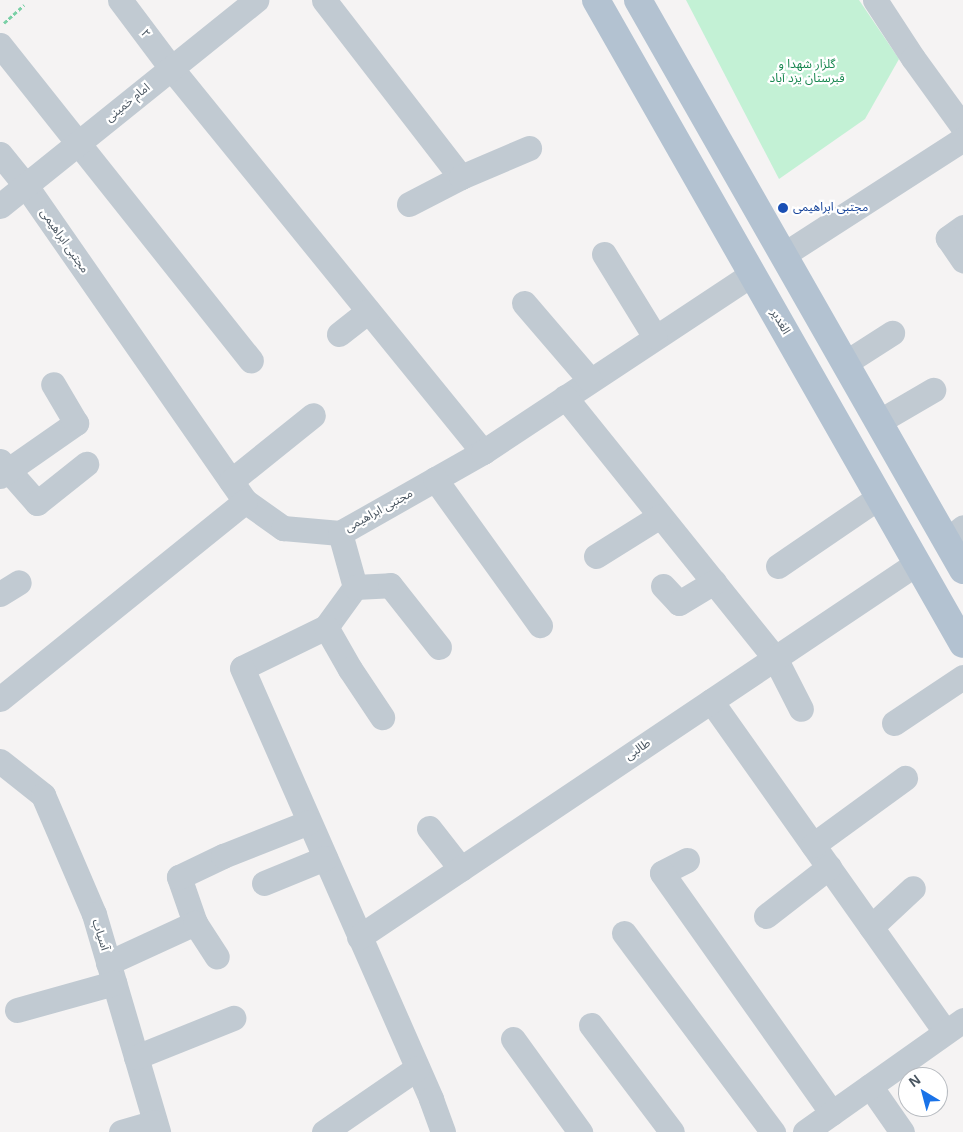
<!DOCTYPE html>
<meta charset="utf-8">
<style>
body{margin:0}
#map{position:relative;width:963px;height:1132px;overflow:hidden;background:#f5f3f3;font-family:Arial,"Noto Sans Arabic",sans-serif}
div>[style]{position:absolute}
.green>*{inset:0;background:#c3f1d5}
.path>*{height:3px;margin-top:-1.5px;transform-origin:0;background:repeating-linear-gradient(90deg,#7ad0a6 0 4px,transparent 0 6.5px)}
.minor>*{height:25px;margin:-12.5px;padding:0 12.5px;transform-origin:12.5px;border-radius:12.5px;background:#c1cad2}
.major>*{height:28px;margin:-14px;padding:0 14px;transform-origin:14px;border-radius:14px;background:#b3c2d1}
.dots>*{width:14px;height:14px;translate:-50% -50%;box-sizing:border-box;border:2px solid #fff;border-radius:50%}
span{translate:-50% -50%;white-space:nowrap;text-align:center;line-height:1.15;-webkit-text-stroke:4.5px #fff;paint-order:stroke}
.street-label{font-size:12px;color:#4a5661}
.park-label{font-size:12px;color:#17864f}
.transit-label{font-size:12px;color:#164399}
.left{translate:0 -50%;text-align:left}
.north{position:absolute;left:898px;top:1067px;width:50px;height:50px;box-sizing:border-box;background:#fff;border:1px solid #b7bbc0;border-radius:50%;rotate:323deg;font-size:14px;font-weight:700;line-height:20px;text-align:center;color:#4a5661}
.north::after{content:'';display:block;margin:auto;width:18px;height:22px;background:#1a73e8;clip-path:polygon(50% 0,100% 100%,50% 72%,0 100%)}
</style>
<div id="map">
<div class="green">
<div style="clip-path:polygon(686px 0,859px 0,899px 59px,865px 119px,779px 179px)"></div>
</div>
<div class="path">
<div style="left:4px;top:23px;width:27px;rotate:-42deg"></div>
</div>
<div class="minor">
<div style="left:120px;top:0;width:85px;rotate:53.1deg"></div>
<div style="left:171px;top:68px;width:495px;rotate:50.9deg"></div>
<div style="left:324px;top:0;width:224px;rotate:52.3deg"></div>
<div style="left:875px;top:0;width:69px;rotate:56.8deg"></div>
<div style="left:913px;top:58px;width:85px;rotate:54.1deg"></div>
<div style="left:0;top:45px;width:403px;rotate:51.5deg"></div>
<div style="left:0;top:154px;width:41px;rotate:50.9deg"></div>
<div style="left:26px;top:186px;width:384px;rotate:55.2deg"></div>
<div style="left:245px;top:501px;width:47px;rotate:35.4deg"></div>
<div style="left:283px;top:528px;width:57px;rotate:5deg"></div>
<div style="left:340px;top:533px;width:164px;rotate:-29.5deg"></div>
<div style="left:483px;top:452px;width:323px;rotate:-33.5deg"></div>
<div style="left:409px;top:204px;width:59px;rotate:-27.4deg"></div>
<div style="left:461px;top:177px;width:74px;rotate:-23.1deg"></div>
<div style="left:0;top:206px;width:329px;rotate:-38.8deg"></div>
<div style="left:963px;top:227px;width:19px;rotate:144deg"></div>
<div style="left:948px;top:238px;width:27px;rotate:56deg"></div>
<div style="left:604px;top:254px;width:97px;rotate:58.4deg"></div>
<div style="left:783px;top:255px;width:214px;rotate:-32.8deg"></div>
<div style="left:524px;top:303px;width:101px;rotate:49.4deg"></div>
<div style="left:339px;top:334px;width:37px;rotate:-38deg"></div>
<div style="left:845px;top:363px;width:56px;rotate:-32.6deg"></div>
<div style="left:565px;top:397px;width:335px;rotate:51.2deg"></div>
<div style="left:775px;top:658px;width:57px;rotate:63deg"></div>
<div style="left:878px;top:422px;width:64px;rotate:-30.2deg"></div>
<div style="left:0;top:461px;width:56px;rotate:48.6deg"></div>
<div style="left:37px;top:503px;width:63px;rotate:-38.5deg"></div>
<div style="left:0;top:476px;width:93px;rotate:-34.9deg"></div>
<div style="left:76px;top:423px;width:45px;rotate:-120.5deg"></div>
<div style="left:435px;top:479px;width:180px;rotate:54.3deg"></div>
<div style="left:231px;top:481px;width:105px;rotate:-38.8deg"></div>
<div style="left:340px;top:533px;width:56px;rotate:74.5deg"></div>
<div style="left:355px;top:587px;width:49px;rotate:125.9deg"></div>
<div style="left:326px;top:627px;width:93px;rotate:154deg"></div>
<div style="left:242px;top:668px;width:471px;rotate:66.3deg"></div>
<div style="left:431px;top:1099px;width:35px;rotate:70deg"></div>
<div style="left:946px;top:541px;width:22px;rotate:-39deg"></div>
<div style="left:596px;top:556px;width:75px;rotate:-32deg"></div>
<div style="left:778px;top:566px;width:122px;rotate:-34.3deg"></div>
<div style="left:663px;top:586px;width:23px;rotate:47deg"></div>
<div style="left:679px;top:603px;width:41px;rotate:-31deg"></div>
<div style="left:355px;top:587px;width:35px;rotate:-3deg"></div>
<div style="left:390px;top:585px;width:79px;rotate:51.7deg"></div>
<div style="left:0;top:594px;width:22px;rotate:-32deg"></div>
<div style="left:326px;top:627px;width:48px;rotate:60.3deg"></div>
<div style="left:350px;top:669px;width:58px;rotate:56.3deg"></div>
<div style="left:0;top:699px;width:315px;rotate:-38.9deg"></div>
<div style="left:711px;top:701px;width:405px;rotate:54.7deg"></div>
<div style="left:894px;top:723px;width:83px;rotate:-33.7deg"></div>
<div style="left:0;top:761px;width:55px;rotate:38.3deg"></div>
<div style="left:43px;top:795px;width:129px;rotate:66.8deg"></div>
<div style="left:94px;top:914px;width:227px;rotate:73.6deg"></div>
<div style="left:429px;top:828px;width:52px;rotate:52deg"></div>
<div style="left:813px;top:845px;width:114px;rotate:-36.1deg"></div>
<div style="left:687px;top:860px;width:28px;rotate:153deg"></div>
<div style="left:662px;top:873px;width:294px;rotate:54.7deg"></div>
<div style="left:264px;top:883px;width:66px;rotate:-22.3deg"></div>
<div style="left:766px;top:916px;width:80px;rotate:-37.9deg"></div>
<div style="left:195px;top:923px;width:49px;rotate:-109.2deg"></div>
<div style="left:179px;top:877px;width:49px;rotate:-25.5deg"></div>
<div style="left:223px;top:856px;width:92px;rotate:-21.6deg"></div>
<div style="left:871px;top:927px;width:57px;rotate:-42.9deg"></div>
<div style="left:624px;top:933px;width:249px;rotate:53.2deg"></div>
<div style="left:359px;top:937px;width:672px;rotate:-33.83deg"></div>
<div style="left:108px;top:963px;width:96px;rotate:-24.7deg"></div>
<div style="left:195px;top:923px;width:40px;rotate:57.1deg"></div>
<div style="left:17px;top:1010px;width:101px;rotate:-15.6deg"></div>
<div style="left:591px;top:1025px;width:134px;rotate:52.9deg"></div>
<div style="left:513px;top:1039px;width:115px;rotate:54.2deg"></div>
<div style="left:136px;top:1057px;width:105px;rotate:-21.9deg"></div>
<div style="left:870px;top:1086px;width:56px;rotate:55.2deg"></div>
<div style="left:121px;top:1132px;width:35px;rotate:-16deg"></div>
<div style="left:324px;top:1132px;width:113px;rotate:-34.5deg"></div>
<div style="left:805px;top:1132px;width:194px;rotate:-35.3deg"></div>
</div>
<div class="major">
<div style="left:596px;top:0;width:741px;rotate:60.32deg"></div>
<div style="left:638px;top:0;width:656px;rotate:60.31deg"></div>
</div>
<div class="dots">
<div style="left:783px;top:208px;background:#1a4fb4"></div>
</div>
<div class="street-label">
<span style="left:145px;top:34px;rotate:53deg">۲</span>
<span style="left:128px;top:103px;rotate:-39deg">امام خمینی</span>
<span style="left:64px;top:241px;rotate:55deg">مجتبی ابراهیمی</span>
<span style="left:780px;top:322px;rotate:60deg">الغدیر</span>
<span style="left:379px;top:511px;rotate:-29deg">مجتبی ابراهیمی</span>
<span style="left:638px;top:750px;rotate:-34deg">طالبی</span>
<span style="left:100px;top:935px;rotate:73deg">آسیاب</span>
</div>
<div class="park-label">
<span style="left:807px;top:72px">گلزار شهدا و<br>قبرستان یزد آباد</span>
</div>
<div class="transit-label">
<span class="left" style="left:793px;top:208px">مجتبی ابراهیمی</span>
</div>
<div class="north">N</div>
</div>
